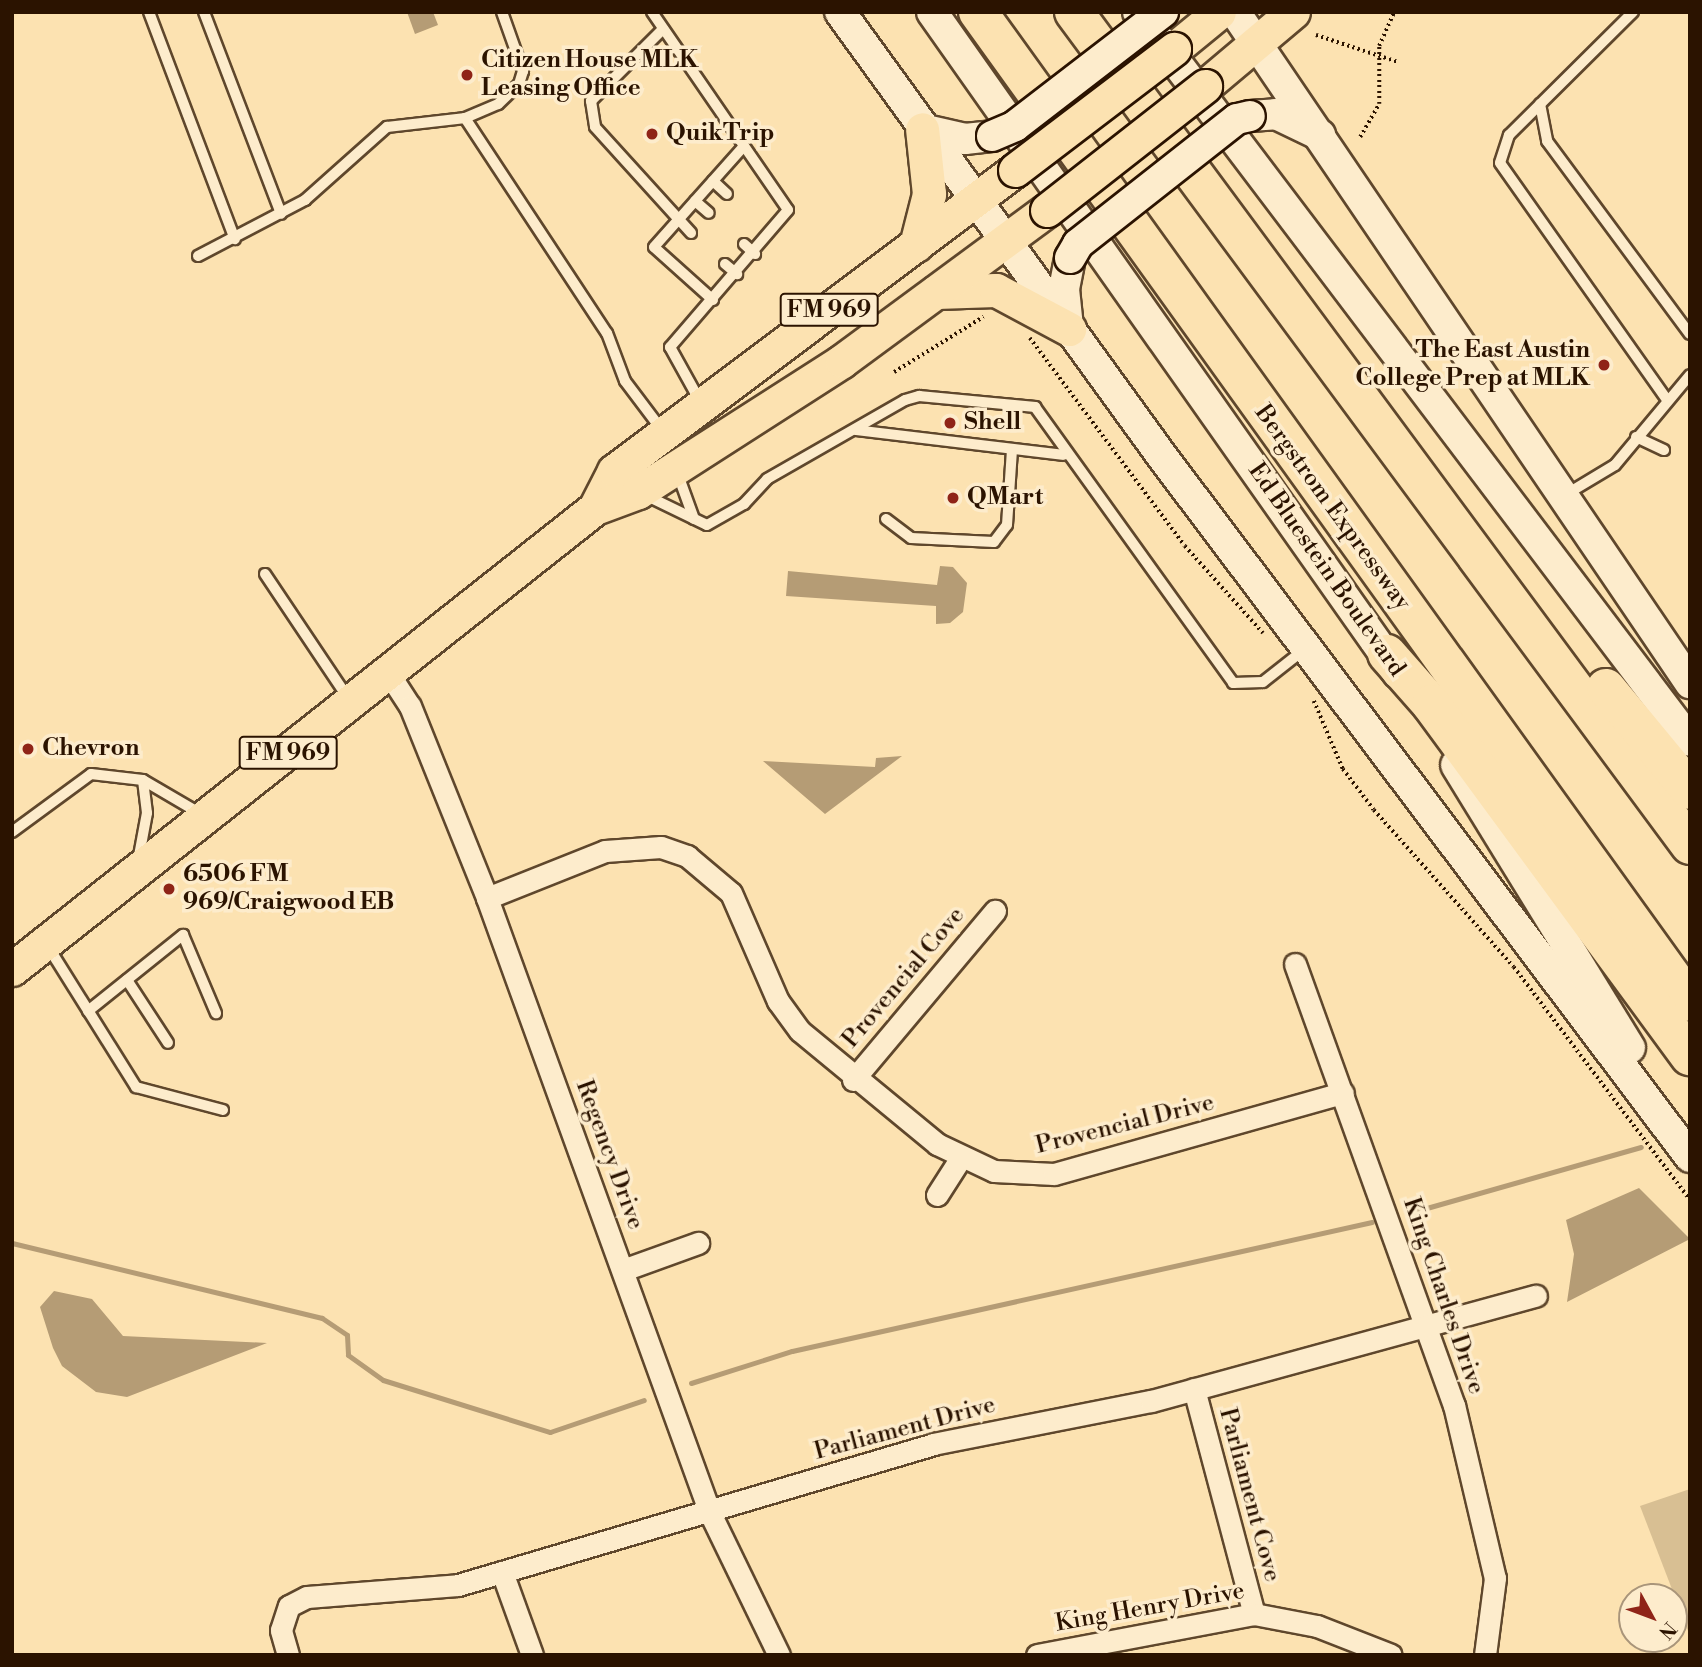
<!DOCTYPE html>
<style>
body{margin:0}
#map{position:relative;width:1702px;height:1667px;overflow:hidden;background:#fce2b1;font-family:"Libre Bodoni",serif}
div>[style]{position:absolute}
.green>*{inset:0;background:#d8bf93}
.water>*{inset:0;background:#b59c75}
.stream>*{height:5px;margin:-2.5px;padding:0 2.5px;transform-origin:2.5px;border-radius:2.5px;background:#b59c75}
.path>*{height:3.5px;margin-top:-1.75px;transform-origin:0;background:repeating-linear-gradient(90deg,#2b1300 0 2px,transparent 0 5.5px)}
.roads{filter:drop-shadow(2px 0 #5f472c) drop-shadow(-2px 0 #5f472c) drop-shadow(0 2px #5f472c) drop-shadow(0 -2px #5f472c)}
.service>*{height:10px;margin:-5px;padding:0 5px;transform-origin:5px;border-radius:5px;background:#fdeccc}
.minor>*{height:21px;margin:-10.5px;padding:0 10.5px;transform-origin:10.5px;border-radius:10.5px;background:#fdeccc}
.secondary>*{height:30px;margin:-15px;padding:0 15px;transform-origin:15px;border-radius:15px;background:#fdeccc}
.primary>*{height:33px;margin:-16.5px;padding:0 16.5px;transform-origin:16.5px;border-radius:16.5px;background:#fce2b1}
.motorway>*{height:38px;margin:-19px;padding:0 19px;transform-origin:19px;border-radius:19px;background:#fce2b1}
.bridges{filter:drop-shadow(2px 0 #2b1300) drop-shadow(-2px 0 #2b1300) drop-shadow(0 2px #2b1300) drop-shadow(0 -2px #2b1300)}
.secondary-bridge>*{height:30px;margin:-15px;padding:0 15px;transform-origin:15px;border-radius:15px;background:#fdeccc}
.primary-bridge>*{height:33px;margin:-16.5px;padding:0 16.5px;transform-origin:16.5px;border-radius:16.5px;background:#fce2b1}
.dots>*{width:19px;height:19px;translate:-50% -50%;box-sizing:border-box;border:4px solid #fdeccc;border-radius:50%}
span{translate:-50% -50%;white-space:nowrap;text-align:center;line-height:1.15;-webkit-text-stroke:7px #fdeccc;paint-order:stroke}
.shield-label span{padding:2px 5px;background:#fdeccc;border:2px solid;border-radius:5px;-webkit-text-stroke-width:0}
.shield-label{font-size:23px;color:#2b1300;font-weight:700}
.poi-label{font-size:24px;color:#2b1300;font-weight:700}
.left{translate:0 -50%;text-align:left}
.right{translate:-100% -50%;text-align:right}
.street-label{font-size:24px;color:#2b1300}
.frame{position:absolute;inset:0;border:14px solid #2b1300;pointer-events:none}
.north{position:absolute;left:1618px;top:1583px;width:70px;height:70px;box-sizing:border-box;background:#fdeccc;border:2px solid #a9957a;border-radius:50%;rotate:131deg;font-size:19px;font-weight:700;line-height:28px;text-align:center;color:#2b1300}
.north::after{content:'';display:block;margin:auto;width:24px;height:32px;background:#8f2418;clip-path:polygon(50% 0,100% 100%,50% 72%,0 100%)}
</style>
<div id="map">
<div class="green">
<div style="clip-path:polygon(1690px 1489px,1690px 1636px,1640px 1506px)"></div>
</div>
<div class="water">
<div style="clip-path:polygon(407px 12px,433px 12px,438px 25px,415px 34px)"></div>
<div style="clip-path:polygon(940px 566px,953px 567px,967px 583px,963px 612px,950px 623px,936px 624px,936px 606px,786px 596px,788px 571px,937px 585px)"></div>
<div style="clip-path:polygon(902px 756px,825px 814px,763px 761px,875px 767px,876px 758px)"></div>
<div style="clip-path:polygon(1639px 1188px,1690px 1239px,1567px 1302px,1574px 1254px,1566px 1220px)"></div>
<div style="clip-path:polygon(54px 1291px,92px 1299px,123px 1336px,267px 1343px,127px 1397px,96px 1392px,62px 1366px,53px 1348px,40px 1307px)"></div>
</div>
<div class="stream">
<div style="left:1409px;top:1213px;width:241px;rotate:-15.9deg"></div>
<div style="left:12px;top:1243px;width:319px;rotate:13.6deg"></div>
<div style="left:322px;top:1318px;width:30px;rotate:34deg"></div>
<div style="left:347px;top:1335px;width:20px;rotate:87deg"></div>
<div style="left:348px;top:1355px;width:43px;rotate:35.5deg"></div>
<div style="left:383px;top:1380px;width:175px;rotate:17.3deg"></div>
<div style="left:550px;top:1432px;width:99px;rotate:-18.8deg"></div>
<div style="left:691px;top:1383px;width:106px;rotate:-17.6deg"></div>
<div style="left:792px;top:1351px;width:594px;rotate:-12.54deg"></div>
</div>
<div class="path">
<div style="left:1316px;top:35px;width:86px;rotate:18.2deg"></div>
<div style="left:1360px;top:137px;width:38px;rotate:-60deg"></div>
<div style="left:1379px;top:104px;width:58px;rotate:-90deg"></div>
<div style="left:1379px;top:46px;width:37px;rotate:-66deg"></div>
<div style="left:1030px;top:338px;width:259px;rotate:53.3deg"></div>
<div style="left:1185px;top:546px;width:117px;rotate:48.1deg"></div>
<div style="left:894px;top:372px;width:105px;rotate:-31.7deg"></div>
<div style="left:1314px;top:701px;width:74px;rotate:66.9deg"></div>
<div style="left:1343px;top:769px;width:51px;rotate:52.9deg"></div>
<div style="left:1374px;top:810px;width:210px;rotate:48.3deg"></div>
<div style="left:1514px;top:967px;width:292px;rotate:52.9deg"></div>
</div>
<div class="roads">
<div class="service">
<div style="left:149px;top:12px;width:243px;rotate:69.3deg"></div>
<div style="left:204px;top:12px;width:216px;rotate:69.1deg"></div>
<div style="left:502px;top:12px;width:63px;rotate:70.4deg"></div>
<div style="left:523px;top:71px;width:14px;rotate:107deg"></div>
<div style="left:519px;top:84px;width:29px;rotate:136deg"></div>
<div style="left:498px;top:104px;width:36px;rotate:157deg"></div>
<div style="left:465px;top:118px;width:258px;rotate:56.6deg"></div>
<div style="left:607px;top:333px;width:51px;rotate:69.4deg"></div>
<div style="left:625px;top:381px;width:61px;rotate:52.9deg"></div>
<div style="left:652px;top:12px;width:240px;rotate:55.5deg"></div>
<div style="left:788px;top:210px;width:181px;rotate:130.7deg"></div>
<div style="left:670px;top:347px;width:64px;rotate:61deg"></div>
<div style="left:1633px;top:12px;width:175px;rotate:135.2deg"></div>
<div style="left:1509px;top:135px;width:29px;rotate:108deg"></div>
<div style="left:1500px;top:163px;width:288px;rotate:54.8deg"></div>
<div style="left:663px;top:29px;width:102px;rotate:135deg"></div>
<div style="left:591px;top:101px;width:26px;rotate:81deg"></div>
<div style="left:595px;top:127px;width:143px;rotate:47.8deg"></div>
<div style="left:1540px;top:104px;width:38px;rotate:79deg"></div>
<div style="left:1547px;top:141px;width:240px;rotate:53.5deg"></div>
<div style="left:713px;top:181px;width:19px;rotate:43deg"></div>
<div style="left:695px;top:201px;width:18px;rotate:41deg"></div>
<div style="left:744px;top:244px;width:15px;rotate:42deg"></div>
<div style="left:198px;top:256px;width:121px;rotate:-27.6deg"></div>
<div style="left:305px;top:200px;width:110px;rotate:-41.7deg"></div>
<div style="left:387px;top:127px;width:79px;rotate:-6.6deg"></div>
<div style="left:725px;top:264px;width:16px;rotate:40deg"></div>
<div style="left:713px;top:300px;width:79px;rotate:-138.1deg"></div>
<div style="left:654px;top:247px;width:135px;rotate:-48.3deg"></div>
<div style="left:855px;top:430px;width:210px;rotate:6.8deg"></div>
<div style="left:1636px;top:437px;width:31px;rotate:25deg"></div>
<div style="left:677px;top:472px;width:50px;rotate:70.1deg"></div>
<div style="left:643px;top:494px;width:71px;rotate:25.8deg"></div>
<div style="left:707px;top:525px;width:43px;rotate:-29.6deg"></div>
<div style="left:744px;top:504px;width:34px;rotate:-47deg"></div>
<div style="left:767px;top:479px;width:159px;rotate:-29.8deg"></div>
<div style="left:905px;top:400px;width:15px;rotate:-16deg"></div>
<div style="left:919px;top:396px;width:117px;rotate:5.4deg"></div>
<div style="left:1035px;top:407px;width:340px;rotate:54.3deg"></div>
<div style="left:1233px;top:683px;width:30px;rotate:-2deg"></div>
<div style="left:1263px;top:682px;width:53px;rotate:-38.2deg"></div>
<div style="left:1565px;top:495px;width:58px;rotate:-31deg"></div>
<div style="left:1615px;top:465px;width:117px;rotate:-50.2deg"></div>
<div style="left:886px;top:519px;width:31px;rotate:37deg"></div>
<div style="left:911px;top:538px;width:83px;rotate:2.8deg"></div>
<div style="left:994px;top:542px;width:21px;rotate:-53deg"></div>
<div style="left:1007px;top:525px;width:76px;rotate:-86.2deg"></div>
<div style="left:265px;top:574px;width:149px;rotate:56.2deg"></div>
<div style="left:12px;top:832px;width:98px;rotate:-36.3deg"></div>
<div style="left:91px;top:774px;width:52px;rotate:6.6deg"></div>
<div style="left:143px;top:780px;width:67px;rotate:30.4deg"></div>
<div style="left:139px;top:856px;width:44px;rotate:-79.5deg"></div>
<div style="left:147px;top:813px;width:33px;rotate:-97deg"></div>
<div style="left:47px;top:945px;width:168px;rotate:57.9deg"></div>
<div style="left:136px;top:1087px;width:90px;rotate:14.8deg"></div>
<div style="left:127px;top:980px;width:75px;rotate:56.9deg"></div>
<div style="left:88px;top:1011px;width:122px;rotate:-38.7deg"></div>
<div style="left:183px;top:935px;width:85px;rotate:67.1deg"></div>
</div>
<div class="minor">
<div style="left:389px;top:674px;width:38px;rotate:57deg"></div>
<div style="left:410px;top:706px;width:207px;rotate:68.1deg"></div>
<div style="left:487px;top:898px;width:654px;rotate:70.07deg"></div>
<div style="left:710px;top:1513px;width:158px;rotate:64.1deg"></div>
<div style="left:487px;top:898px;width:127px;rotate:-21.7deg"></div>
<div style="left:605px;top:851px;width:56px;rotate:-4.1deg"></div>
<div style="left:661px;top:847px;width:28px;rotate:19deg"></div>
<div style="left:687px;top:856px;width:57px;rotate:40.1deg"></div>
<div style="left:731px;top:893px;width:118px;rotate:66.5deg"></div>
<div style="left:778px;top:1001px;width:37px;rotate:54deg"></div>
<div style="left:800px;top:1031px;width:178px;rotate:39.5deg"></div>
<div style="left:937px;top:1144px;width:63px;rotate:25.3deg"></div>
<div style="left:994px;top:1171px;width:60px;rotate:2.9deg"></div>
<div style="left:1054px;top:1174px;width:300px;rotate:-15.7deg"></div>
<div style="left:1295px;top:964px;width:469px;rotate:70.2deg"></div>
<div style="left:1454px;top:1405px;width:178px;rotate:76.7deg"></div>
<div style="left:1495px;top:1578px;width:78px;rotate:97.4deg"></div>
<div style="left:853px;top:1080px;width:221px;rotate:-50deg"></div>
<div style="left:937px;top:1195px;width:43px;rotate:-57.4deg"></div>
<div style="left:623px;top:1270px;width:80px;rotate:-19.8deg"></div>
<div style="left:1194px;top:1389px;width:233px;rotate:75.1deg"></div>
<div style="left:502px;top:1572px;width:88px;rotate:70.1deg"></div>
<div style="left:288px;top:1655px;width:26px;rotate:-106deg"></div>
<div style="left:281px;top:1630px;width:25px;rotate:-72deg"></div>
<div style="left:289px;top:1606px;width:20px;rotate:-27deg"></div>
<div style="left:307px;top:1597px;width:151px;rotate:-4.5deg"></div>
<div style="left:458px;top:1585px;width:495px;rotate:-16.5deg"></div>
<div style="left:933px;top:1444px;width:222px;rotate:-11.2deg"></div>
<div style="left:1151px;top:1401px;width:399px;rotate:-15.3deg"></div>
<div style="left:1037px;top:1655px;width:221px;rotate:-10.7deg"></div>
<div style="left:1254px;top:1614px;width:64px;rotate:10.8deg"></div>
<div style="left:1317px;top:1626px;width:79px;rotate:21.4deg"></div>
</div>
<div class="secondary">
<div style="left:840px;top:12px;width:547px;rotate:54.07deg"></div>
<div style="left:1161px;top:455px;width:879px;rotate:53deg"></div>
<div style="left:932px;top:12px;width:809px;rotate:54.82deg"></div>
<div style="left:1138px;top:12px;width:914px;rotate:52.87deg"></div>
<div style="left:1235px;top:12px;width:811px;rotate:55.86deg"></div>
<div style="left:1250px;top:116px;width:26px;rotate:-4deg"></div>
<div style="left:1276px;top:114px;width:49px;rotate:25.5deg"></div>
<div style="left:922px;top:129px;width:44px;rotate:13.1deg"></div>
<div style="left:965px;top:139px;width:27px;rotate:-6deg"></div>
<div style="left:1068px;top:327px;width:38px;rotate:-96deg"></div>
<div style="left:1064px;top:289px;width:32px;rotate:-79deg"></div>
<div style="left:1456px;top:765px;width:332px;rotate:58.4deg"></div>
</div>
<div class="primary">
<div style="left:1174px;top:49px;width:58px;rotate:-39.4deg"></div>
<div style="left:1205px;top:86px;width:115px;rotate:-40.1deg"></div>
<div style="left:916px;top:245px;width:53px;rotate:-75.7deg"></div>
<div style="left:929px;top:194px;width:65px;rotate:-96.1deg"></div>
<div style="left:936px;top:292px;width:60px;rotate:-1.9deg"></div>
<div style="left:996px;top:290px;width:83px;rotate:28.1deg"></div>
<div style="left:595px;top:508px;width:42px;rotate:-62.8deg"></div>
<div style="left:614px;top:471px;width:501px;rotate:-36.89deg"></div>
<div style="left:12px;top:969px;width:743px;rotate:-38.33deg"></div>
<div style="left:595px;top:508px;width:46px;rotate:-20.4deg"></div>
<div style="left:638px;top:492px;width:242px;rotate:-32.7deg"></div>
<div style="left:842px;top:361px;width:255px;rotate:-36.4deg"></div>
</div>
<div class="motorway">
<div style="left:978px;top:12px;width:1219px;rotate:54.28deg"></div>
<div style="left:1074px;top:12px;width:1036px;rotate:53.52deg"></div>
<div style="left:1387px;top:654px;width:67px;rotate:48.7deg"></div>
<div style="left:1431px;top:704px;width:437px;rotate:53.7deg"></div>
<div style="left:1606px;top:688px;width:132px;rotate:50.5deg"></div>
</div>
</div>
<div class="bridges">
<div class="secondary-bridge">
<div style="left:992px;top:136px;width:25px;rotate:-23deg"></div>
<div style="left:1015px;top:126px;width:187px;rotate:-37.6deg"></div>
<div style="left:1070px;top:258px;width:16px;rotate:-60deg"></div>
<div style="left:1078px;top:244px;width:202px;rotate:-38.2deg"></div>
<div style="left:1237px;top:119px;width:13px;rotate:-13deg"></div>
</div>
<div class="primary-bridge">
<div style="left:1015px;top:170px;width:200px;rotate:-37.3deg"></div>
<div style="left:1047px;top:210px;width:201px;rotate:-38.1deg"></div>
</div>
</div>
<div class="dots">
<div style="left:467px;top:75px;background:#8f2418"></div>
<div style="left:652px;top:134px;background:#8f2418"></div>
<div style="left:1604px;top:365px;background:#8f2418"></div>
<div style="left:950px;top:423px;background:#8f2418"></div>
<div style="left:953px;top:498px;background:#8f2418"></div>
<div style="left:28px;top:749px;background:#8f2418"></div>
<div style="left:169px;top:889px;background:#8f2418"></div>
</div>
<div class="shield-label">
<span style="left:829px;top:310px">FM 969</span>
<span style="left:288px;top:753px">FM 969</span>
</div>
<div class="poi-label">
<span class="left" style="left:481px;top:75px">Citizen House MLK<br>Leasing Office</span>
<span class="left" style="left:666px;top:134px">QuikTrip</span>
<span class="right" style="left:1590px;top:365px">The East Austin<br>College Prep at MLK</span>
<span class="left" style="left:964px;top:423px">Shell</span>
<span class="left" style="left:967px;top:498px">QMart</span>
<span class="left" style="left:42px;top:749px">Chevron</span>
<span class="left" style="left:183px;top:889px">6506 FM<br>969/Craigwood EB</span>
</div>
<div class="street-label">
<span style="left:1332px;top:508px;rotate:54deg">Bergstrom Expressway</span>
<span style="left:1326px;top:570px;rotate:55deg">Ed Bluestein Boulevard</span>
<span style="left:904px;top:978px;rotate:-50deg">Provencial Cove</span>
<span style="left:1125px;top:1125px;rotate:-14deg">Provencial Drive</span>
<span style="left:609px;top:1155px;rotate:70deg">Regency Drive</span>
<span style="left:1443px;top:1296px;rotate:71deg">King Charles Drive</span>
<span style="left:905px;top:1429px;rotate:-15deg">Parliament Drive</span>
<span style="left:1249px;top:1495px;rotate:75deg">Parliament Cove</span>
<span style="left:1150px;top:1608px;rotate:-10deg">King Henry Drive</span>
</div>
<div class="frame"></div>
<div class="north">N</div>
</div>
